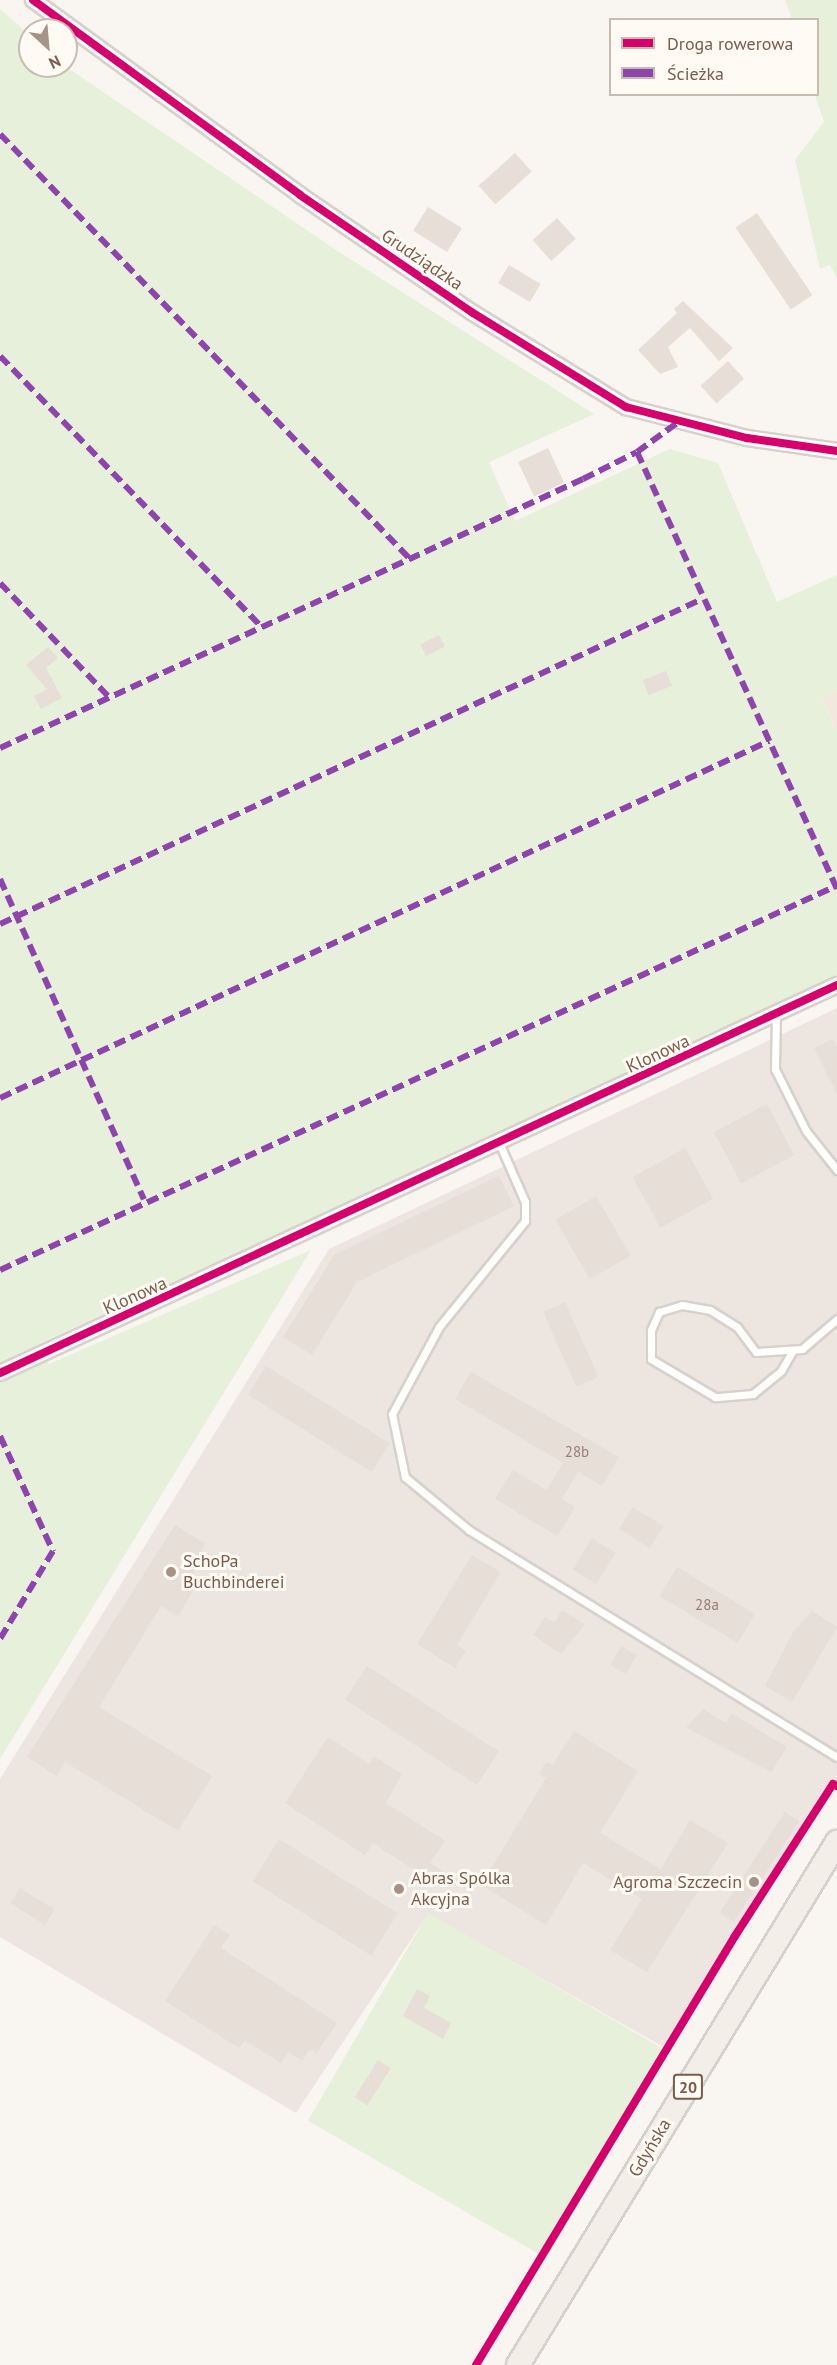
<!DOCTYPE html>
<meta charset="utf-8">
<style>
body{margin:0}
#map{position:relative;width:837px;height:2365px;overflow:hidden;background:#f9f5f0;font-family:"PT Sans",sans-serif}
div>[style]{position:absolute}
.residential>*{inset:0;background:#f2e8de}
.industrial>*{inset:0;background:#ede5e0}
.green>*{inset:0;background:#e7f0db;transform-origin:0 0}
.building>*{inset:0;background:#e6ded7;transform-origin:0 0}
.roads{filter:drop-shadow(2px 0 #d7d1cb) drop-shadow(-2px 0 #d7d1cb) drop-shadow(0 2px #d7d1cb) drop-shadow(0 -2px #d7d1cb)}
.lane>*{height:7px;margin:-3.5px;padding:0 3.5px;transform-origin:3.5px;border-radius:3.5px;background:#fefefd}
.street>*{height:14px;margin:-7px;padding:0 7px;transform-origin:7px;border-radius:7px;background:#fefefd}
.primary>*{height:22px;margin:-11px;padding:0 11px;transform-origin:11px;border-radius:11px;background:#f3eee8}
.quiet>*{height:6px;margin-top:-3px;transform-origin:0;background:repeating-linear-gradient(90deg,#8e44ad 0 12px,transparent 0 18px)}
.cycleway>*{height:8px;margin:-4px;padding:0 4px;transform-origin:4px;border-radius:4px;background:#d6006c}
.dots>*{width:16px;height:16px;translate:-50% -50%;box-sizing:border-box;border:3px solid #fffaf3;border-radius:50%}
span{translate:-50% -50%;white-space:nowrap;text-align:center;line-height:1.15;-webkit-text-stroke:6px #fffaf3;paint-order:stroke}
.number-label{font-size:15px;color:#977e72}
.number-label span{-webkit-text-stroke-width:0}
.shield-label span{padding:2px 4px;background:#fffaf3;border:2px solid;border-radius:4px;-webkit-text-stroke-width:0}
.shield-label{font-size:16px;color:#7a5c4d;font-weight:700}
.street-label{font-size:18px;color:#7a5c4d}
.poi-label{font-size:18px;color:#7a5c4d}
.left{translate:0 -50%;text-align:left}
.right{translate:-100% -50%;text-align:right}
.legend{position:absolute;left:609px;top:18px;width:210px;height:78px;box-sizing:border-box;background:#fffaf3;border:2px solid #cabbb1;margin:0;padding:8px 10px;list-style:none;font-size:18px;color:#7a5c4d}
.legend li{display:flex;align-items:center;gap:12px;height:30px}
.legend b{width:30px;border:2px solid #cabbb1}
.north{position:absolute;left:18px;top:18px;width:60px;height:60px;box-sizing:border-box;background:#fffaf3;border:2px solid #cabbb1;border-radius:50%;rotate:154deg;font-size:16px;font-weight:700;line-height:24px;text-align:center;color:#7a5c4d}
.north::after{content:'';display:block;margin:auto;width:21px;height:27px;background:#a69286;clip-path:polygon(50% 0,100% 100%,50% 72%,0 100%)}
</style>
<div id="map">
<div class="residential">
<div style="clip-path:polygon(837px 690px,837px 732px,822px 697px)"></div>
</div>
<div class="industrial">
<div style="clip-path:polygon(837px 1008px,837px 1781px,667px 2049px,428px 1914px,296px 2113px,0 1937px,0 1779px,329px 1249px)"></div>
</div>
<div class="green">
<div style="clip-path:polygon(785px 0,837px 0,837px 278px,830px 265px,820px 269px,795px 160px,824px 122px,815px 95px,818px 20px,792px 19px)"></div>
<div style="clip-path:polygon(0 9px,30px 35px,30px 66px,65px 66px,336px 250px,594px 414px,489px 462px,515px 521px,670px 449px,718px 463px,777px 602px,837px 575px,837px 690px,822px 698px,837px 732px,837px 978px,38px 1344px,49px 1364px,311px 1250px,0 1759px)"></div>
<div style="left:428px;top:1913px;width:275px;height:240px;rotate:30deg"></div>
</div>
<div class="building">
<div style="left:515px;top:153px;width:25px;height:49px;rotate:48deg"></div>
<div style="left:428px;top:207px;width:40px;height:28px;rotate:32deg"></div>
<div style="left:757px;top:213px;width:99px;height:26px;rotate:56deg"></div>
<div style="left:557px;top:218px;width:28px;height:33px;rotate:48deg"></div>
<div style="left:509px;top:265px;width:37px;height:21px;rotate:31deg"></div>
<div style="clip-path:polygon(683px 301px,733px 348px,719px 361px,690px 328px,668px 347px,678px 367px,660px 374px,638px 350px,677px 313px,674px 309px)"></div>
<div style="left:728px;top:361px;width:24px;height:37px;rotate:48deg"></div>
<div style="left:548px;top:448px;width:38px;height:33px;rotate:65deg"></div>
<div style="left:439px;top:635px;width:13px;height:21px;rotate:63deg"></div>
<div style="clip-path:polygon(48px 647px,58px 658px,46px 668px,62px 698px,41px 709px,34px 696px,47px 689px,26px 665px)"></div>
<div style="left:666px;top:671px;width:16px;height:25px;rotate:68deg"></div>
<div style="clip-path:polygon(833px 1039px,837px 1048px,837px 1095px,814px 1048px)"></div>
<div style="left:767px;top:1104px;width:58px;height:60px;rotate:62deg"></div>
<div style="left:685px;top:1148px;width:58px;height:60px;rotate:61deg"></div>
<div style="clip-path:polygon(499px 1176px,514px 1206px,357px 1282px,312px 1355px,283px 1337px,335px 1254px)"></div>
<div style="left:596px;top:1196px;width:69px;height:47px;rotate:60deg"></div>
<div style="left:565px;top:1302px;width:82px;height:24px;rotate:66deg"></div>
<div style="left:266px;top:1366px;width:146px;height:34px;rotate:32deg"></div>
<div style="clip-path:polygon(471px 1372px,619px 1457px,602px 1486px,578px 1472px,562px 1499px,575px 1507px,557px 1536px,495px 1499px,513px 1470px,547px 1490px,563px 1463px,455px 1399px)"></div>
<div style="left:633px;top:1507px;width:36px;height:26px;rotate:32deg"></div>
<div style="clip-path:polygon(175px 1525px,205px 1543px,191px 1581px,197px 1584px,178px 1616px,161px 1606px,99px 1707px,212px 1776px,178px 1831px,65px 1762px,57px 1776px,27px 1757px)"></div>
<div style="left:592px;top:1538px;width:28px;height:37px;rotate:32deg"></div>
<div style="clip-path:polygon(472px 1555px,501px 1572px,457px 1645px,466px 1651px,455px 1668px,417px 1644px)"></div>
<div style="left:677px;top:1567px;width:91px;height:34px;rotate:31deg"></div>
<div style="clip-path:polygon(562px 1610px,585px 1624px,561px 1654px,533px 1635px,545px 1617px,554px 1623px)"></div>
<div style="clip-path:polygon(812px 1611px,837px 1627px,792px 1702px,765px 1686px,793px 1632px)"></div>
<div style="left:621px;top:1646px;width:18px;height:22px;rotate:29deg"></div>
<div style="left:367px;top:1666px;width:157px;height:40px;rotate:33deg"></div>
<div style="clip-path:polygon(703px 1709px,726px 1723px,731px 1713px,787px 1747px,771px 1772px,686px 1728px)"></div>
<div style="clip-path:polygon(574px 1731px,638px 1771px,600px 1833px,661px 1869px,690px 1820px,728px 1843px,647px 1972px,610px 1950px,642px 1899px,583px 1863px,546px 1925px,481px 1885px,546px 1778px,539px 1774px,546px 1762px,553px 1765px)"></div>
<div style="clip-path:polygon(328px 1737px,369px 1764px,374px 1756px,402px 1774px,386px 1803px,445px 1841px,430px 1863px,444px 1872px,436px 1884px,373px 1843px,365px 1855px,285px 1803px)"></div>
<div style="left:785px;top:1812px;width:17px;height:120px;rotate:33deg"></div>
<div style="left:279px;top:1839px;width:140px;height:50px;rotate:32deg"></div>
<div style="left:20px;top:1888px;width:41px;height:18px;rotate:32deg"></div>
<div style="clip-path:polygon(214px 1925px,230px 1935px,221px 1948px,337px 2023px,317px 2053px,310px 2049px,302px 2061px,288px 2052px,281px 2063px,245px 2040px,239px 2048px,165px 2001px)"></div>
<div style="clip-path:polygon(417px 1989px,430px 1996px,424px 2008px,451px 2023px,443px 2039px,403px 2016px)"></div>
<div style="left:378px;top:2060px;width:15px;height:44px;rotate:32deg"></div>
</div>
<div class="roads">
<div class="lane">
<div style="left:776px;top:1015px;width:54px;rotate:91.1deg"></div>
<div style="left:775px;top:1069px;width:69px;rotate:63.4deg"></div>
<div style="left:806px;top:1131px;width:50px;rotate:51.5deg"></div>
<div style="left:500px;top:1145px;width:62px;rotate:66.3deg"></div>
<div style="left:525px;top:1202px;width:19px;rotate:90deg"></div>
<div style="left:525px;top:1221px;width:136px;rotate:129.1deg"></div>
<div style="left:439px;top:1327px;width:99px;rotate:118.4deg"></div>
<div style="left:392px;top:1414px;width:64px;rotate:78.3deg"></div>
<div style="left:405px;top:1477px;width:83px;rotate:39.6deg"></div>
<div style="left:469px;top:1530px;width:432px;rotate:31.7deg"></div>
<div style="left:793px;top:1350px;width:24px;rotate:120deg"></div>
<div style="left:781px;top:1371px;width:36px;rotate:141deg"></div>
<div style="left:753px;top:1394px;width:38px;rotate:175deg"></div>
<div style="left:715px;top:1397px;width:74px;rotate:-149.3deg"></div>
<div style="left:651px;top:1359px;width:29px;rotate:-90deg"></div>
<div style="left:651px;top:1330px;width:20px;rotate:-66deg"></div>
<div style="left:659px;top:1312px;width:24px;rotate:-17deg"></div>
<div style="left:682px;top:1305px;width:28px;rotate:10deg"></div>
<div style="left:710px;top:1310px;width:32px;rotate:32deg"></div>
<div style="left:737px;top:1327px;width:31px;rotate:53deg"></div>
<div style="left:756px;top:1352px;width:46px;rotate:-3.7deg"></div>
<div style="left:802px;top:1349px;width:46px;rotate:-40.6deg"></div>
</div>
<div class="street">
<div style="left:33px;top:0;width:331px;rotate:36.1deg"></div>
<div style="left:300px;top:195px;width:209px;rotate:34.3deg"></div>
<div style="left:473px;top:313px;width:180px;rotate:31.6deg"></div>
<div style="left:626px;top:407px;width:125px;rotate:14.4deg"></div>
<div style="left:747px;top:438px;width:91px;rotate:8.2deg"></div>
<div style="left:0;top:1373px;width:923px;rotate:-24.87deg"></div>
</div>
<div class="primary">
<div style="left:518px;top:2365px;width:613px;rotate:-58.62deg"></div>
</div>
</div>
<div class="quiet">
<div style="left:0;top:134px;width:589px;rotate:46.03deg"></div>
<div style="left:0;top:356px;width:376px;rotate:46deg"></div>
<div style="left:637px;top:452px;width:480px;rotate:65.4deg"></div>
<div style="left:0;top:583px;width:158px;rotate:46.3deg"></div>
<div style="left:0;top:748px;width:642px;rotate:-24.77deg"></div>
<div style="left:583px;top:479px;width:60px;rotate:-26.6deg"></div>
<div style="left:637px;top:452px;width:49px;rotate:-35.9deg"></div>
<div style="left:0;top:879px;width:351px;rotate:65.8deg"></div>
<div style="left:0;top:924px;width:774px;rotate:-24.84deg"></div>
<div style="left:0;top:1098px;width:848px;rotate:-24.9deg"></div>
<div style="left:0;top:1270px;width:920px;rotate:-24.67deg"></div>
<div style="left:0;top:1436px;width:127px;rotate:65.3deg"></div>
<div style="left:53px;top:1551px;width:103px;rotate:121.1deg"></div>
</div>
<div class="cycleway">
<div style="left:33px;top:0;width:331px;rotate:36.1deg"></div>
<div style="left:300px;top:195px;width:209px;rotate:34.3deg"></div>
<div style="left:473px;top:313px;width:180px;rotate:31.6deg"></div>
<div style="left:626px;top:407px;width:125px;rotate:14.4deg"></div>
<div style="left:747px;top:438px;width:91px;rotate:8.2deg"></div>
<div style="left:0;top:1373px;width:923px;rotate:-24.87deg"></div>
<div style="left:476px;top:2365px;width:501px;rotate:-58.88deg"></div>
<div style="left:735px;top:1936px;width:181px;rotate:-57.2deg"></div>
<div style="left:833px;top:1784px;width:4px;rotate:27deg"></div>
</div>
<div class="dots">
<div style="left:171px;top:1572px;background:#a69286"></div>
<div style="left:754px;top:1882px;background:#a69286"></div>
<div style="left:399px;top:1889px;background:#a69286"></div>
</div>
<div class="number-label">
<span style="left:577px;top:1452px">28b</span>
<span style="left:707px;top:1605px">28a</span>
</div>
<div class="shield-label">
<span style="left:688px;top:2087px">20</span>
</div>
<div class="street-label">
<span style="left:422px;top:260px;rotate:34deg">Grudziądzka</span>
<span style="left:658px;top:1054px;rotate:-25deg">Klonowa</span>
<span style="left:135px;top:1296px;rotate:-24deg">Klonowa</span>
<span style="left:650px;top:2148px;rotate:-59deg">Gdyńska</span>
</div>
<div class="poi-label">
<span class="left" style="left:183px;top:1572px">SchoPa<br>Buchbinderei</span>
<span class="left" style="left:411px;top:1889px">Abras Spólka<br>Akcyjna</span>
<span class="right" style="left:742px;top:1882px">Agroma Szczecin</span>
</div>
<ul class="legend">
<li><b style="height:8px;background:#d6006c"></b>Droga rowerowa</li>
<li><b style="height:8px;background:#8e44ad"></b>Ścieżka</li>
</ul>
<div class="north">N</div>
</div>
